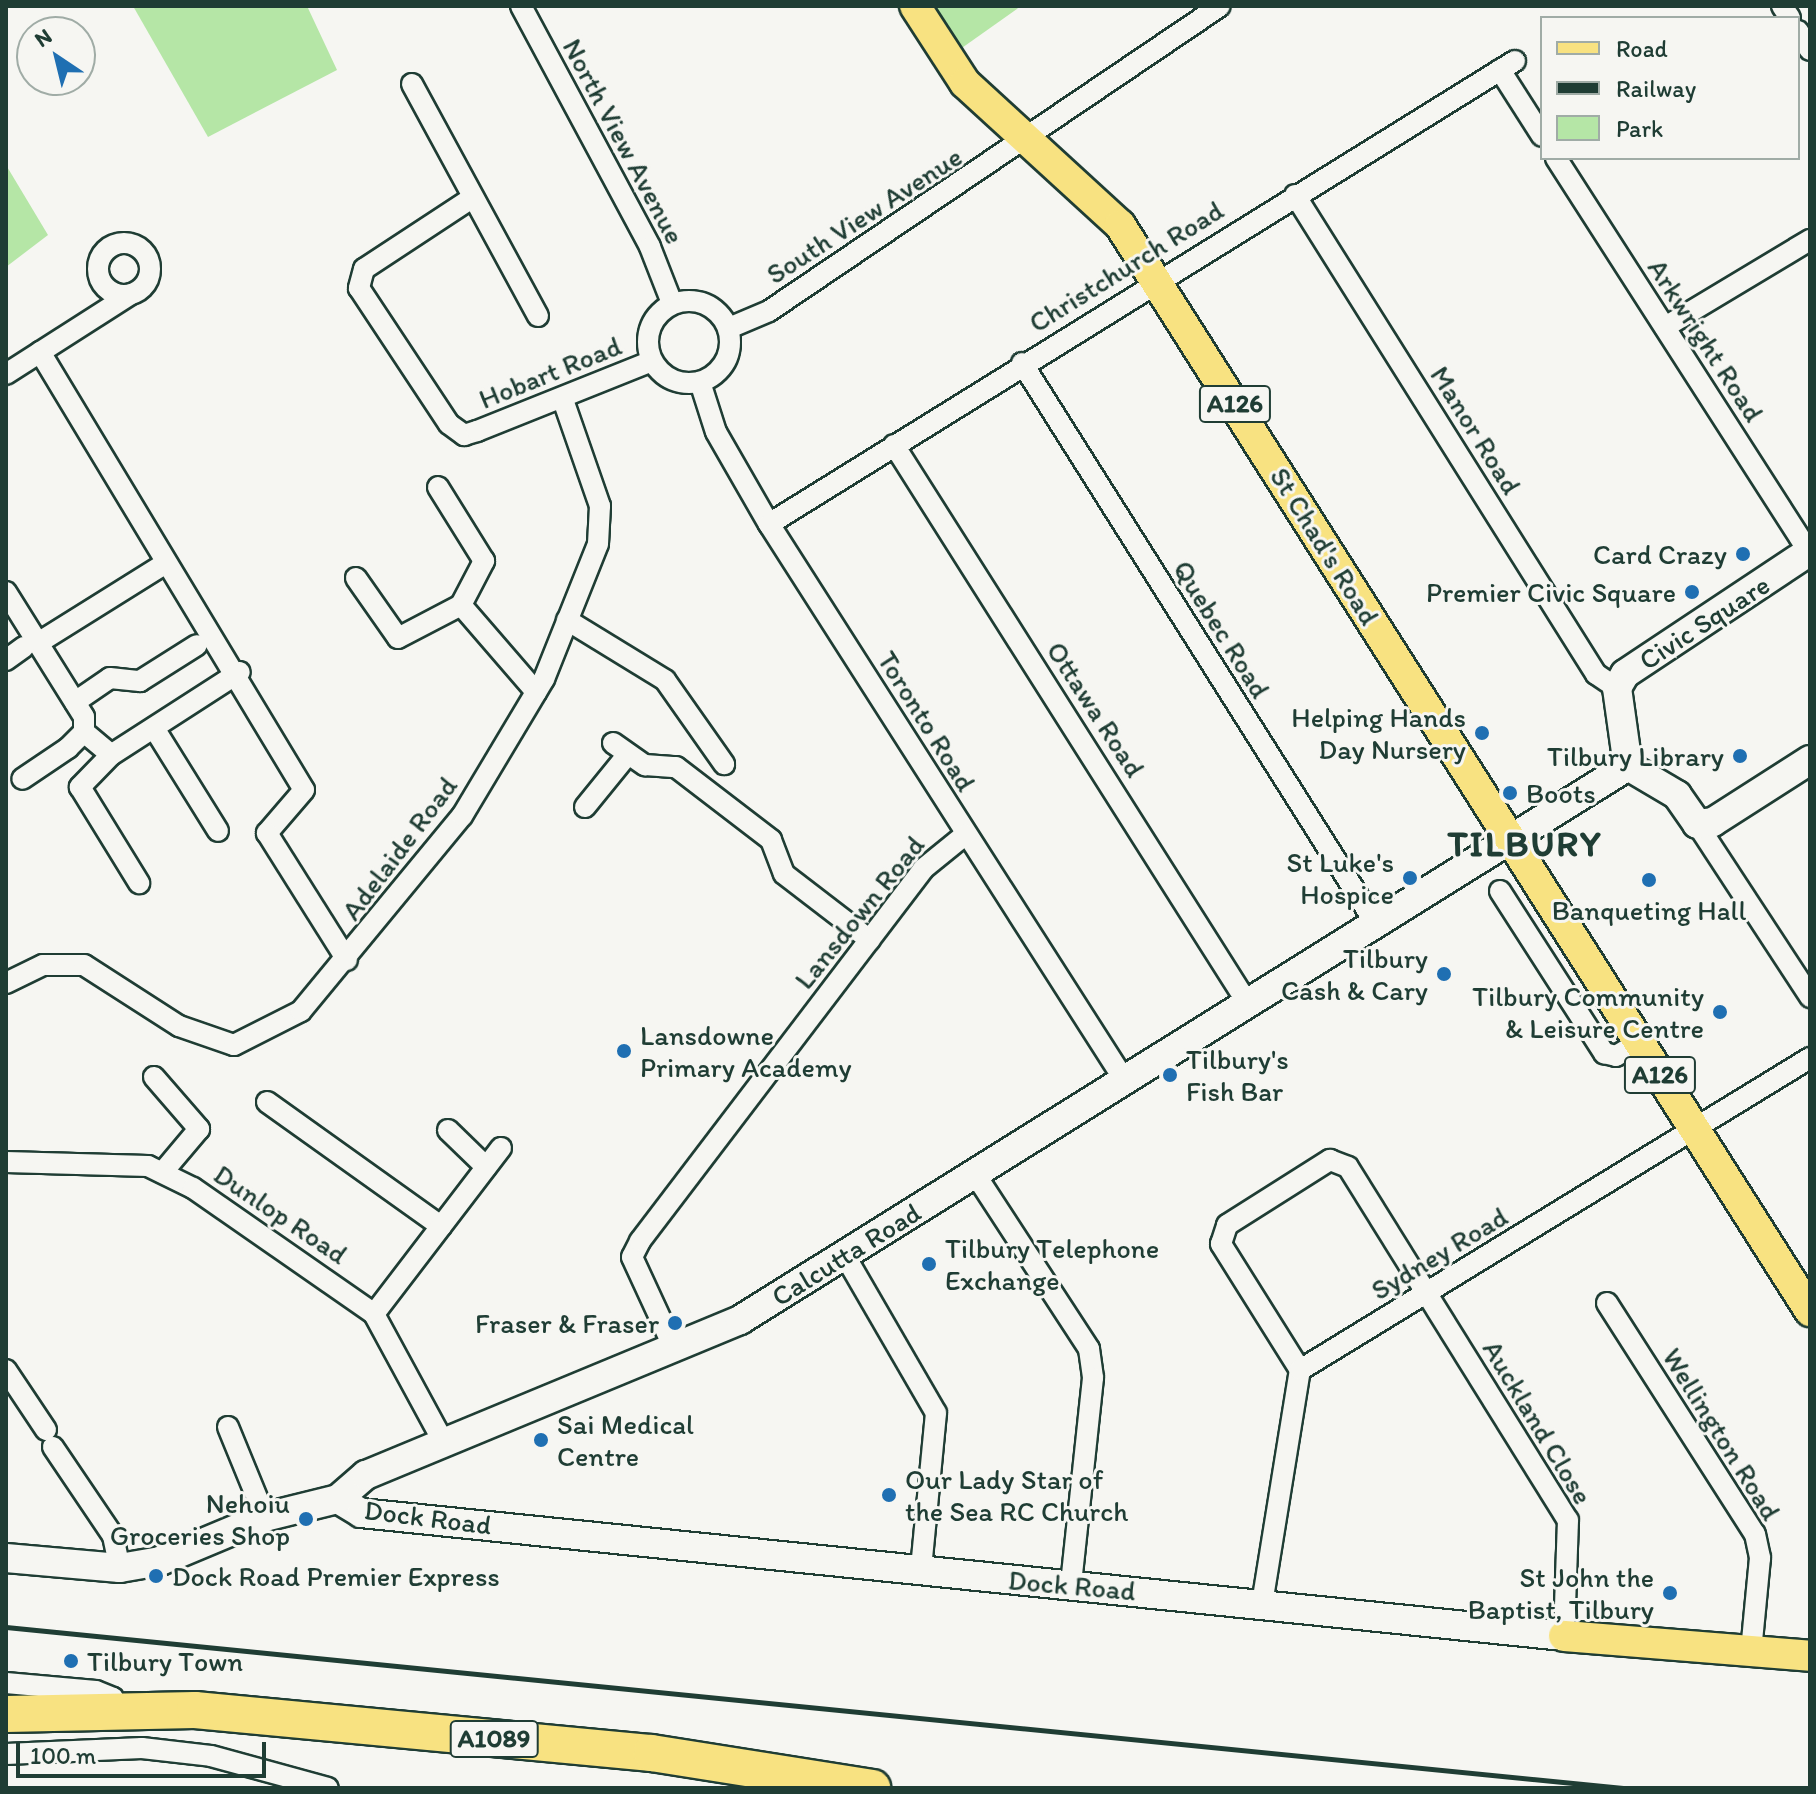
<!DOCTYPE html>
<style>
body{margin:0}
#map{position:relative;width:1816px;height:1794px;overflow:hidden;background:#f6f6f2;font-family:Itim,sans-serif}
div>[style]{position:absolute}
.green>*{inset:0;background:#b5e6a6}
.roads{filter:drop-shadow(2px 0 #1f3d34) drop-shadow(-2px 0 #1f3d34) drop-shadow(0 2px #1f3d34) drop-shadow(0 -2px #1f3d34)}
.street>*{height:20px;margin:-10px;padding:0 10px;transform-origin:10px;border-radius:10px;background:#f6f6f2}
.street>.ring{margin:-10px;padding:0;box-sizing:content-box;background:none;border:20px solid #f6f6f2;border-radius:50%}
.secondary>*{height:28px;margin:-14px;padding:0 14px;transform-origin:14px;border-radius:14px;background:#f6f6f2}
.primary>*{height:30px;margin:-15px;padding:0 15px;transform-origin:15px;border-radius:15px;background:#f8e281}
.highway>*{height:36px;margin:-18px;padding:0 18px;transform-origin:18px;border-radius:18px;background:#f8e281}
.rail>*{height:5px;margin:-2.5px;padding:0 2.5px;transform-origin:2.5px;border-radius:2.5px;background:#1f3d34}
.dots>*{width:22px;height:22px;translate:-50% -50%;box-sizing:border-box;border:4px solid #f6f6f2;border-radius:50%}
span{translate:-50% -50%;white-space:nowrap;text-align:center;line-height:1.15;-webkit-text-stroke:6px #f6f6f2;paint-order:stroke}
.shield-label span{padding:2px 6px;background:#f6f6f2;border:2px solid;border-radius:6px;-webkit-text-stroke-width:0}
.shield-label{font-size:26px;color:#1f3d34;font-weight:700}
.street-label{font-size:28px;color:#1f3d34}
.poi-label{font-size:28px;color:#1f3d34}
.right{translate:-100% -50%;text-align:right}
.left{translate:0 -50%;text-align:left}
.district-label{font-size:36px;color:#1f3d34;font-weight:700;letter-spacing:2px}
.frame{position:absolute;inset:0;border:8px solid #1f3d34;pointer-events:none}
.legend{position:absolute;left:1540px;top:16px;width:260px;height:144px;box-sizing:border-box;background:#f6f6f2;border:2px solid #a0aca6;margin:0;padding:10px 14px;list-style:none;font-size:24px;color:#1f3d34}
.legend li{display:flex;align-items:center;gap:16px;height:40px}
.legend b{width:40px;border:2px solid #a0aca6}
.north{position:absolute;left:16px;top:16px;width:80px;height:80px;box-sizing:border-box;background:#f6f6f2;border:2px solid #a0aca6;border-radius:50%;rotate:325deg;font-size:22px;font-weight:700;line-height:32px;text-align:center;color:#1f3d34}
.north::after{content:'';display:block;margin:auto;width:28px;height:36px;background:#1f6fb2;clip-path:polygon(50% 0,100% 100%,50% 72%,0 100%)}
.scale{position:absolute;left:16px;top:1742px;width:250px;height:36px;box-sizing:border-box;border:4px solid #1f3d34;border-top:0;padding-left:10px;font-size:24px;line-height:28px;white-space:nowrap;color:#1f3d34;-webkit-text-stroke:6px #f6f6f2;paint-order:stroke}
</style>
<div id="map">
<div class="green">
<div style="clip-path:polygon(133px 6px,307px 6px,337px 70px,208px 137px)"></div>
<div style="clip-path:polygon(935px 6px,1021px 6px,959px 50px)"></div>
<div style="clip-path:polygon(6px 165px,48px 235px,6px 267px)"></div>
</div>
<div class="roads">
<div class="street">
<div style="left:521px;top:6px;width:273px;rotate:61.8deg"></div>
<div style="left:650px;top:247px;width:60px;rotate:68.6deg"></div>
<div style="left:1782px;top:6px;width:14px;rotate:56deg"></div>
<div style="left:1798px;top:31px;width:22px;rotate:58deg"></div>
<div style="left:1500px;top:70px;width:78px;rotate:57.5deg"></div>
<div style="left:412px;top:84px;width:264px;rotate:61.5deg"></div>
<div style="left:1556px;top:158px;width:468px;rotate:57.3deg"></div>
<div style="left:1295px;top:195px;width:566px;rotate:57.86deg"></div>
<div style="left:1596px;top:674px;width:25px;rotate:34deg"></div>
<div style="left:472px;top:198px;width:129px;rotate:146.7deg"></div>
<div style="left:364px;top:269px;width:20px;rotate:105deg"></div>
<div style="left:359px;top:288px;width:163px;rotate:56.5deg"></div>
<div style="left:449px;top:424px;width:19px;rotate:36deg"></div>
<div style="left:464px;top:435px;width:14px;rotate:-17deg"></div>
<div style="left:477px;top:431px;width:188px;rotate:-21.8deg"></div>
<div class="ring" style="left:98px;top:243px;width:32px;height:32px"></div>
<div class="ring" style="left:648px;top:301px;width:62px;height:62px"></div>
<div style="left:1665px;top:327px;width:169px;rotate:-31deg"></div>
<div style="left:729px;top:328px;width:43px;rotate:-23deg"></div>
<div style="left:769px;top:311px;width:544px;rotate:-34.07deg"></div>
<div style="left:40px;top:352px;width:511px;rotate:58.92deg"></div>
<div style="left:304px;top:790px;width:57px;rotate:130.7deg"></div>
<div style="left:267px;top:833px;width:150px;rotate:57.8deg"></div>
<div style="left:1022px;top:363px;width:663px;rotate:57.75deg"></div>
<div style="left:6px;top:374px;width:148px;rotate:-32.6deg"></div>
<div style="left:700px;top:382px;width:52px;rotate:72.3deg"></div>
<div style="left:716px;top:432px;width:106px;rotate:60.1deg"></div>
<div style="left:769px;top:524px;width:661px;rotate:57.42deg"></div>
<div style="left:894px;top:445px;width:662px;rotate:57.65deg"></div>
<div style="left:769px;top:524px;width:878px;rotate:-31.83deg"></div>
<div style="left:356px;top:578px;width:73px;rotate:55deg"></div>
<div style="left:398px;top:638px;width:71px;rotate:-27.6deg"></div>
<div style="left:461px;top:605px;width:50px;rotate:-62.4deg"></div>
<div style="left:484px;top:561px;width:87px;rotate:-121.9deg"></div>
<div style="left:6px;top:592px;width:147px;rotate:58deg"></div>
<div style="left:84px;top:717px;width:15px;rotate:90deg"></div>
<div style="left:84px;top:732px;width:23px;rotate:135deg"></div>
<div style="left:68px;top:748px;width:55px;rotate:146deg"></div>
<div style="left:461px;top:605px;width:115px;rotate:49.2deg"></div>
<div style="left:567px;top:620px;width:115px;rotate:31.5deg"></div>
<div style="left:665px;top:680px;width:103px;rotate:54.9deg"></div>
<div style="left:38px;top:643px;width:142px;rotate:-32deg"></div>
<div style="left:6px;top:660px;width:22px;rotate:-36deg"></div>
<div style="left:75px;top:702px;width:42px;rotate:-34.4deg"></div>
<div style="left:110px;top:678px;width:30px;rotate:6deg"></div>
<div style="left:140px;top:681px;width:67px;rotate:-32.3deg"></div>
<div style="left:154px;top:728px;width:121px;rotate:58.1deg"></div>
<div style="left:84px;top:732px;width:35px;rotate:40deg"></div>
<div style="left:111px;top:755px;width:153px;rotate:-32.8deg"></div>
<div style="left:613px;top:743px;width:39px;rotate:35deg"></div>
<div style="left:645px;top:765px;width:31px;rotate:4deg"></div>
<div style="left:676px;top:767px;width:120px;rotate:37.5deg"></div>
<div style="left:771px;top:840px;width:36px;rotate:69deg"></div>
<div style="left:784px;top:874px;width:108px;rotate:37.5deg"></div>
<div style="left:111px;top:755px;width:45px;rotate:134.1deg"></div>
<div style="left:80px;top:787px;width:113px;rotate:58.4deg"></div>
<div style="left:585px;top:807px;width:68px;rotate:-50.9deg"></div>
<div style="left:1697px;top:824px;width:207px;rotate:56.8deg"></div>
<div style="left:1500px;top:891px;width:193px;rotate:57.3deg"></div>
<div style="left:1604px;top:1053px;width:12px;rotate:14deg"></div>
<div style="left:1616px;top:1056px;width:27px;rotate:-31deg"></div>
<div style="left:6px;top:983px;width:41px;rotate:-25.9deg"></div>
<div style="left:43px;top:965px;width:41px"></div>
<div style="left:84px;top:965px;width:113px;rotate:32.7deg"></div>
<div style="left:179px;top:1026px;width:58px;rotate:19.1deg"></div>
<div style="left:234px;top:1045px;width:75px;rotate:-26.9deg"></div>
<div style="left:301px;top:1011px;width:253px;rotate:-50.5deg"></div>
<div style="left:462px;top:816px;width:160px;rotate:-59.1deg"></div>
<div style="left:544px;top:679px;width:145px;rotate:-68.2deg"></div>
<div style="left:598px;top:544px;width:38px;rotate:-87deg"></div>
<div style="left:600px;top:506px;width:112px;rotate:-109.2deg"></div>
<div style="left:154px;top:1077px;width:69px;rotate:49.1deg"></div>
<div style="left:199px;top:1129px;width:57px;rotate:130.1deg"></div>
<div style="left:267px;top:1102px;width:214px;rotate:35.5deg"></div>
<div style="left:448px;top:1130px;width:53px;rotate:44.2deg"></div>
<div style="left:6px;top:1162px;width:142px;rotate:1.6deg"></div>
<div style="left:148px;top:1166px;width:50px;rotate:26.1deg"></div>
<div style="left:193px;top:1188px;width:221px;rotate:34.8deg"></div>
<div style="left:374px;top:1314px;width:147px;rotate:61.5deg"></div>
<div style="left:975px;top:1174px;width:209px;rotate:56.9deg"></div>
<div style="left:1089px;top:1349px;width:29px;rotate:82deg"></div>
<div style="left:1093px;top:1378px;width:206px;rotate:96.1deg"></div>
<div style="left:845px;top:1256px;width:181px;rotate:59.9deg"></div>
<div style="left:936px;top:1413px;width:157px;rotate:95.5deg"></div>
<div style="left:1607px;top:1303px;width:274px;rotate:57.4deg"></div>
<div style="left:1755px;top:1534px;width:25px;rotate:78deg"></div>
<div style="left:1760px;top:1558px;width:94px;rotate:95.5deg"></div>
<div style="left:374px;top:1314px;width:209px;rotate:-52.6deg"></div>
<div style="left:674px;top:1348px;width:100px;rotate:-114.8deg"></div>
<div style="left:632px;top:1257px;width:18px;rotate:-63deg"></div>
<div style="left:640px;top:1241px;width:467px;rotate:-52.7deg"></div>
<div style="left:923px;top:869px;width:55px;rotate:-39.1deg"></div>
<div style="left:6px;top:1370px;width:72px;rotate:56.3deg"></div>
<div style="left:1300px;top:1370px;width:149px;rotate:-122.1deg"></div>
<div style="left:1221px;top:1244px;width:20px;rotate:-72deg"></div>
<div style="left:1227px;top:1225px;width:122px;rotate:-32.3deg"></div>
<div style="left:1330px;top:1160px;width:19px;rotate:21deg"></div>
<div style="left:1348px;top:1167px;width:416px;rotate:58.1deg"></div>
<div style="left:1568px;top:1520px;width:116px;rotate:92deg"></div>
<div style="left:228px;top:1427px;width:97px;rotate:67.7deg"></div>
<div style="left:53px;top:1447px;width:107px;rotate:56deg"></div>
<div style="left:113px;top:1536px;width:33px;rotate:78deg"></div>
<div style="left:1262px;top:1604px;width:237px;rotate:-80.8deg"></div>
<div style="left:1300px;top:1370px;width:598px;rotate:-31.46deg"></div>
<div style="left:6px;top:1683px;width:90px;rotate:5.1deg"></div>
<div style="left:96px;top:1691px;width:18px;rotate:22deg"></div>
<div style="left:113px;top:1698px;width:9px;rotate:84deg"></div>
<div style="left:6px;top:1754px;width:136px;rotate:-2.5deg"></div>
<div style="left:142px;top:1748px;width:69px;rotate:6.6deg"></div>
<div style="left:211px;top:1756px;width:121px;rotate:15.3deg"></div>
</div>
<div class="secondary">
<div style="left:1810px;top:551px;width:222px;rotate:146.4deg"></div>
<div style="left:1625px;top:674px;width:16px;rotate:120deg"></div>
<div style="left:1617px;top:688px;width:79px;rotate:82deg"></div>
<div style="left:1628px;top:766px;width:57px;rotate:30.6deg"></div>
<div style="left:1677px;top:795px;width:35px;rotate:55deg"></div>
<div style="left:1697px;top:824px;width:16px;rotate:-7deg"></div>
<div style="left:1713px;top:822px;width:115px;rotate:-32.6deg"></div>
<div style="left:338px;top:1499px;width:27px;rotate:31deg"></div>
<div style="left:361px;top:1513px;width:1209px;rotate:5.84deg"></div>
<div style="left:6px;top:1558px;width:114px;rotate:5deg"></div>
<div style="left:120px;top:1568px;width:41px;rotate:-9.9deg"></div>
<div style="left:160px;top:1561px;width:114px;rotate:-22.7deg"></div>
<div style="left:265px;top:1517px;width:75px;rotate:-13.9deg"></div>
<div style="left:338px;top:1499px;width:37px;rotate:-41deg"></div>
<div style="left:366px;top:1475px;width:405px;rotate:-22.5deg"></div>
<div style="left:740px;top:1320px;width:1047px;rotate:-31.96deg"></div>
</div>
<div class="primary">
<div style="left:915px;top:6px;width:92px;rotate:57deg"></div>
<div style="left:965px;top:83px;width:210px;rotate:42.5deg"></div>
<div style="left:1120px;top:225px;width:1287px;rotate:57.57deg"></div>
<div style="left:1564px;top:1636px;width:247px;rotate:4.6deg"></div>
</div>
<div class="highway">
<div style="left:6px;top:1714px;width:189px;rotate:-1.2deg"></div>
<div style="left:195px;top:1710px;width:459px;rotate:5.4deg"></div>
<div style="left:652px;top:1753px;width:223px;rotate:9deg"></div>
</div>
</div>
<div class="rail">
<div style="left:6px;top:1627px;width:1625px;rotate:5.69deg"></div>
</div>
<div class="dots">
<div style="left:1743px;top:554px;background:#1f6fb2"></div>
<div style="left:1692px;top:592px;background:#1f6fb2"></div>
<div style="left:1482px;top:733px;background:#1f6fb2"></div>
<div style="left:1740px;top:756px;background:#1f6fb2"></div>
<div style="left:1510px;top:793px;background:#1f6fb2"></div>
<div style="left:1410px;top:878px;background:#1f6fb2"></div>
<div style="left:1649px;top:880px;background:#1f6fb2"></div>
<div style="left:1444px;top:974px;background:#1f6fb2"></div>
<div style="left:1720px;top:1012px;background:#1f6fb2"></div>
<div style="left:624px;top:1051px;background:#1f6fb2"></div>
<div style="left:1170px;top:1075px;background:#1f6fb2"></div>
<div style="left:929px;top:1264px;background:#1f6fb2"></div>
<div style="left:675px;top:1323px;background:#1f6fb2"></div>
<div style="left:541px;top:1440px;background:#1f6fb2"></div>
<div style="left:889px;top:1495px;background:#1f6fb2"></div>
<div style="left:306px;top:1519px;background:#1f6fb2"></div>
<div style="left:156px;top:1576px;background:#1f6fb2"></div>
<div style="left:1670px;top:1593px;background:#1f6fb2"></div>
<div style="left:71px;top:1661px;background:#1f6fb2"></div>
</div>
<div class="shield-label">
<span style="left:1235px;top:404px">A126</span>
<span style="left:1660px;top:1075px">A126</span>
<span style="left:494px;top:1739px">A1089</span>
</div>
<div class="street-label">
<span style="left:624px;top:141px;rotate:62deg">North View Avenue</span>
<span style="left:864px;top:215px;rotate:-33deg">South View Avenue</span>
<span style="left:1126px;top:266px;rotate:-32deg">Christchurch Road</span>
<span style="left:1706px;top:340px;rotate:57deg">Arkwright Road</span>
<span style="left:550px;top:372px;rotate:-22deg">Hobart Road</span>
<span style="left:1476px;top:430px;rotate:58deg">Manor Road</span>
<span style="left:1325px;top:546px;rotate:58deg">St Chad's Road</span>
<span style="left:1704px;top:622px;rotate:-33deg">Civic Square</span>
<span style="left:1222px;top:629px;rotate:58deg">Quebec Road</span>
<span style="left:1096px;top:709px;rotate:57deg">Ottawa Road</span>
<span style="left:927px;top:721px;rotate:58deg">Toronto Road</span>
<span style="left:399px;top:848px;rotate:-53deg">Adelaide Road</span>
<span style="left:859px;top:912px;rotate:-51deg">Lansdown Road</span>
<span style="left:281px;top:1214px;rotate:34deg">Dunlop Road</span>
<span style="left:1439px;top:1253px;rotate:-31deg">Sydney Road</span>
<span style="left:846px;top:1254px;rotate:-32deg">Calcutta Road</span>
<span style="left:1538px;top:1422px;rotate:59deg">Auckland Close</span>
<span style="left:1722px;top:1434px;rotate:58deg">Wellington Road</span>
<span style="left:428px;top:1517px;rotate:7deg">Dock Road</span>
<span style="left:1072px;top:1585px;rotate:5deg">Dock Road</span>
</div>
<div class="poi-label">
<span class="right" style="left:1727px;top:554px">Card Crazy</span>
<span class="right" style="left:1676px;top:592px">Premier Civic Square</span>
<span class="right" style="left:1466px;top:733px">Helping Hands<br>Day Nursery</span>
<span class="right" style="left:1724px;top:756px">Tilbury Library</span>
<span class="left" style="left:1526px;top:793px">Boots</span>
<span class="right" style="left:1394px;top:878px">St Luke's<br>Hospice</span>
<span style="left:1649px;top:910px">Banqueting Hall</span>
<span class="right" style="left:1428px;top:974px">Tilbury<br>Cash &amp; Cary</span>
<span class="right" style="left:1704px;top:1012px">Tilbury Community<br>&amp; Leisure Centre</span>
<span class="left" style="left:640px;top:1051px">Lansdowne<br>Primary Academy</span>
<span class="left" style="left:1186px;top:1075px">Tilbury's<br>Fish Bar</span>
<span class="left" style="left:945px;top:1264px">Tilbury Telephone<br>Exchange</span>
<span class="right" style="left:659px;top:1323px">Fraser &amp; Fraser</span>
<span class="left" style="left:557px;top:1440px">Sai Medical<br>Centre</span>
<span class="left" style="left:905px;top:1495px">Our Lady Star of<br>the Sea RC Church</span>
<span class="right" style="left:290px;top:1519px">Nehoiu<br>Groceries Shop</span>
<span class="left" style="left:172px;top:1576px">Dock Road Premier Express</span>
<span class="right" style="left:1654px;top:1593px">St John the<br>Baptist, Tilbury</span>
<span class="left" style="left:87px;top:1661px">Tilbury Town</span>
</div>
<div class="district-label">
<span style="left:1525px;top:844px">TILBURY</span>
</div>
<div class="frame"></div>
<ul class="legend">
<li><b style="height:10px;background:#f8e281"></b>Road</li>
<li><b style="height:10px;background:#1f3d34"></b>Railway</li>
<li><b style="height:22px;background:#b5e6a6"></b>Park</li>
</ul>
<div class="north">N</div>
<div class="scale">100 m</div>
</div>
